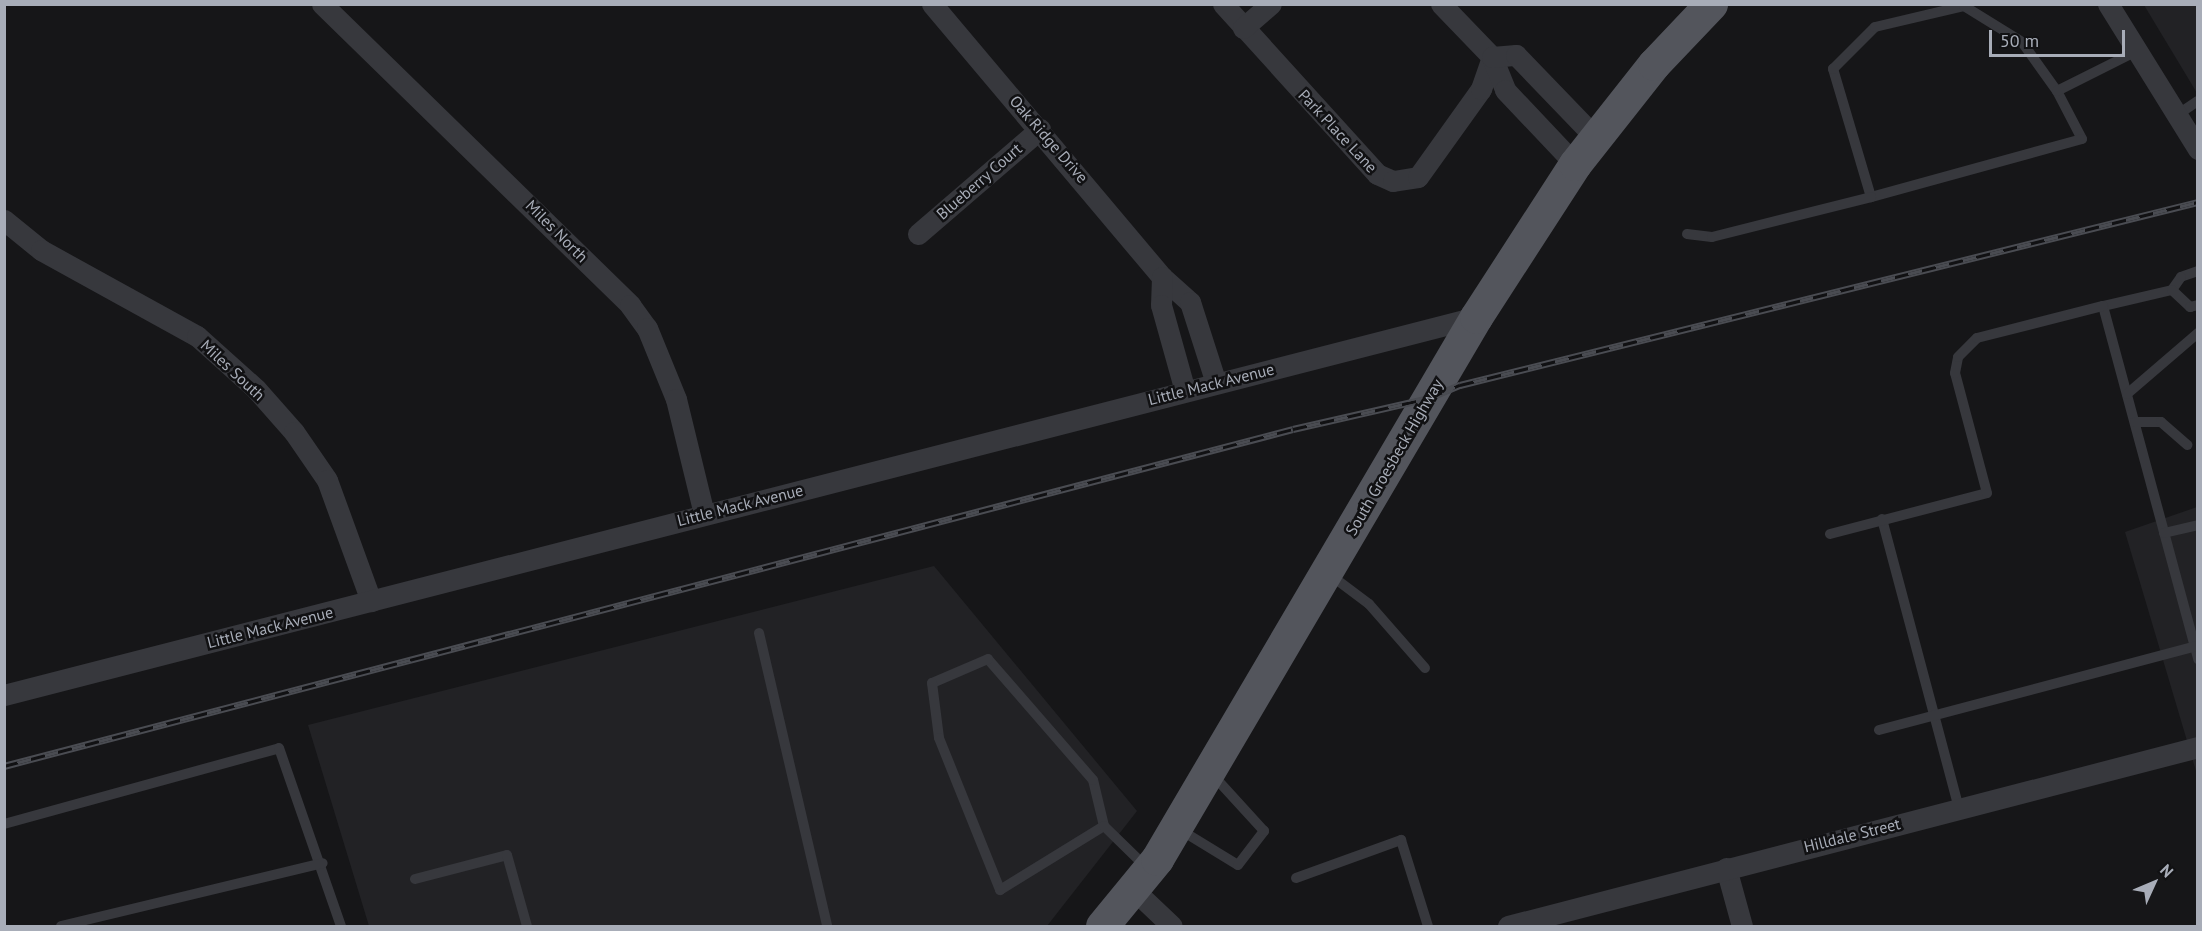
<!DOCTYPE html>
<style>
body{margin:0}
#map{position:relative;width:2202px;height:931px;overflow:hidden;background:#161618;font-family:"PT Sans",sans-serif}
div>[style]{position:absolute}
.built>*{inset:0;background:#222225}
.lane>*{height:10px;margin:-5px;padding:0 5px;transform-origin:5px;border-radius:5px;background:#37383d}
.street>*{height:21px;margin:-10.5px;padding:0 10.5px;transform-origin:10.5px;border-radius:10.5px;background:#37383d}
.primary>*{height:33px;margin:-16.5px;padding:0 16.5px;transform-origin:16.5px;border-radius:16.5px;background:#53555c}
.rail>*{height:7px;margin-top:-3.5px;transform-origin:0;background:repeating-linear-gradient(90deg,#111113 0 14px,#4a4c52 0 28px);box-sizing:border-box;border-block:2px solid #4a4c52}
span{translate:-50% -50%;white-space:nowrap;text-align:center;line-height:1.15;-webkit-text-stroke:5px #111113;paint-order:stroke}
.street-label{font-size:16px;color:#a8adb8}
.frame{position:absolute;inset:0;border:6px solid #a8adb8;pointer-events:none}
.north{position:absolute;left:2124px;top:853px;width:60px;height:60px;-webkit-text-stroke:4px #111113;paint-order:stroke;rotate:46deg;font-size:16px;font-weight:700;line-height:24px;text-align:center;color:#a8adb8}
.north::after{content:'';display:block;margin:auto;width:21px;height:27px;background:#a8adb8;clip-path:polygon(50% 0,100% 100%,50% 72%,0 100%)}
.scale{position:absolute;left:1989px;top:30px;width:136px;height:27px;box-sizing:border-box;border:3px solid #a8adb8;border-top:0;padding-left:8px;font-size:18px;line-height:21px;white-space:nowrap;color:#a8adb8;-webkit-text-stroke:4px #111113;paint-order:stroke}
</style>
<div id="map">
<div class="built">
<div style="clip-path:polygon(2144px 5px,2197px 5px,2197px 93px)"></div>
<div style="clip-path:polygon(2197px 507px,2197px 770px,2196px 771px,2125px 532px)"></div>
<div style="clip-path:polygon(934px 566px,1137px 811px,1047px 926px,369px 926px,308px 725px)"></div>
</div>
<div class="lane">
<div style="left:2057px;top:91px;width:54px;rotate:62.5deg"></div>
<div style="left:2082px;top:139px;width:219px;rotate:164.6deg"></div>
<div style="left:1871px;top:197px;width:134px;rotate:-106.5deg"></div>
<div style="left:1833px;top:69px;width:59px;rotate:-45deg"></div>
<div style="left:1875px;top:27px;width:91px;rotate:-13.3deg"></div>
<div style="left:1964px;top:6px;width:68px;rotate:31.8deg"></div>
<div style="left:2022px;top:42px;width:60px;rotate:54.5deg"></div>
<div style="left:2057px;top:91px;width:89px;rotate:-26.6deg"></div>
<div style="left:2177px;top:115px;width:25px;rotate:-34deg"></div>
<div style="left:1687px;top:234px;width:25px;rotate:7deg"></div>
<div style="left:1712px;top:237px;width:164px;rotate:-14.1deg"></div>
<div style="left:2198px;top:271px;width:18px;rotate:161deg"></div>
<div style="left:2181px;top:277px;width:16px;rotate:125deg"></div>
<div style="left:2172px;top:290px;width:71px;rotate:166.9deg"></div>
<div style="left:2103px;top:306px;width:366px;rotate:74.9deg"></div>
<div style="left:2172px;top:290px;width:25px;rotate:43deg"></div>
<div style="left:2190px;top:307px;width:8px;rotate:-14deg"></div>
<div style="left:2127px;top:394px;width:94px;rotate:-40.7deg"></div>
<div style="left:2135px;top:422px;width:26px"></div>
<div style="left:2161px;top:422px;width:35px;rotate:41deg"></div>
<div style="left:1882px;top:519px;width:299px;rotate:75.1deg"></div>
<div style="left:2164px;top:533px;width:35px;rotate:-13deg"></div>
<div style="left:1830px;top:534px;width:162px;rotate:-14.6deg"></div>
<div style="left:1987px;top:493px;width:124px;rotate:-104.9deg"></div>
<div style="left:1955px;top:373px;width:16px;rotate:-79deg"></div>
<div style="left:1958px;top:357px;width:27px;rotate:-45deg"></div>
<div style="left:1977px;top:338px;width:130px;rotate:-14.3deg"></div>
<div style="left:1329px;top:574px;width:50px;rotate:36.9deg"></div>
<div style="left:1369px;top:604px;width:85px;rotate:48.8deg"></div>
<div style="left:759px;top:633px;width:301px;rotate:76.9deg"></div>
<div style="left:1879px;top:730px;width:330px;rotate:-14.8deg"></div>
<div style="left:4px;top:824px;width:285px;rotate:-15.4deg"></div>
<div style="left:279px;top:748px;width:188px;rotate:70.8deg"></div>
<div style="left:1104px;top:826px;width:47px;rotate:-103.4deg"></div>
<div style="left:1093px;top:780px;width:160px;rotate:-131deg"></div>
<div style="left:988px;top:659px;width:61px;rotate:156.8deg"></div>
<div style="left:932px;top:683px;width:55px;rotate:82.7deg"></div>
<div style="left:939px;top:738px;width:164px;rotate:68.1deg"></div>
<div style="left:1000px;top:890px;width:122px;rotate:-31.6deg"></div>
<div style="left:1104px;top:826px;width:60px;rotate:44.3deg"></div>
<div style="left:1179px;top:829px;width:69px;rotate:31.4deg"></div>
<div style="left:1238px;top:865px;width:43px;rotate:-52.6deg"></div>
<div style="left:1264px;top:831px;width:77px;rotate:-132.4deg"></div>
<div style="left:1296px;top:878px;width:112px;rotate:-19.9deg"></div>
<div style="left:1401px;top:840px;width:90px;rotate:72.6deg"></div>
<div style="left:415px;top:879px;width:95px;rotate:-14.6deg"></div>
<div style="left:507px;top:855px;width:74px;rotate:74.3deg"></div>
<div style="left:61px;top:926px;width:269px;rotate:-13.5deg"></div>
</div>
<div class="street">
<div style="left:322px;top:4px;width:431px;rotate:44.3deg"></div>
<div style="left:630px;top:305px;width:29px;rotate:54deg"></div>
<div style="left:647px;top:328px;width:77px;rotate:67.8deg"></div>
<div style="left:676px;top:399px;width:118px;rotate:76.3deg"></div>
<div style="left:932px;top:4px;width:357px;rotate:49.9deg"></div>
<div style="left:1162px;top:277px;width:38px;rotate:42deg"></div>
<div style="left:1190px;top:302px;width:85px;rotate:72.2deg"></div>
<div style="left:1223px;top:4px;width:229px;rotate:47.8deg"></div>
<div style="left:1377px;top:174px;width:17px;rotate:24deg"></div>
<div style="left:1393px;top:181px;width:25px;rotate:-9deg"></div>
<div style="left:1418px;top:177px;width:108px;rotate:-54.4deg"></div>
<div style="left:1481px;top:89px;width:34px;rotate:-71deg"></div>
<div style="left:1441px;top:4px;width:74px;rotate:46.1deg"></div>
<div style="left:1492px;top:57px;width:35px;rotate:68deg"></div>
<div style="left:1505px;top:90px;width:102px;rotate:46.6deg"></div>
<div style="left:2108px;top:4px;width:171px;rotate:58.2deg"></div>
<div style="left:1243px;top:28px;width:37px;rotate:-41deg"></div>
<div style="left:1492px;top:57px;width:24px;rotate:-5deg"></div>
<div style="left:1516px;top:55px;width:114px;rotate:46.1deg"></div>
<div style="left:4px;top:220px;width:48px;rotate:39deg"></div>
<div style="left:41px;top:250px;width:178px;rotate:28.9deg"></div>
<div style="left:197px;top:336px;width:79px;rotate:41.9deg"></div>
<div style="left:256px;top:389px;width:57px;rotate:48.5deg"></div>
<div style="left:294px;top:432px;width:58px;rotate:55.5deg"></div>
<div style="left:327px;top:480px;width:129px;rotate:70deg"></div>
<div style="left:918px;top:234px;width:161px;rotate:-40.7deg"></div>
<div style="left:1162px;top:277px;width:28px;rotate:92deg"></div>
<div style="left:1161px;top:305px;width:89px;rotate:74.4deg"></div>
<div style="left:4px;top:695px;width:1520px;rotate:-14.4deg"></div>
<div style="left:1726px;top:868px;width:60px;rotate:74.6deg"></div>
<div style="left:1134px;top:890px;width:52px;rotate:43.5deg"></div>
<div style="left:1508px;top:926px;width:713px;rotate:-14.54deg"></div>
</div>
<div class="primary">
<div style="left:1102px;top:926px;width:87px;rotate:-50.6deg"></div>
<div style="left:1157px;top:859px;width:629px;rotate:-59.52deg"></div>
<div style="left:1476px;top:317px;width:182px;rotate:-57.1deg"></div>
<div style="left:1575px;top:164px;width:127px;rotate:-51.7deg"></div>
<div style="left:1654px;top:64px;width:83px;rotate:-46.5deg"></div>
</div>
<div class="rail">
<div style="left:4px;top:766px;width:1332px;rotate:-14.65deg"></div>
<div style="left:1293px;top:429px;width:139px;rotate:-12.8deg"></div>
<div style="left:1429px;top:398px;width:34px;rotate:-23deg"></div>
<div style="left:1460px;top:385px;width:760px;rotate:-13.93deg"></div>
</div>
<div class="street-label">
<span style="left:1338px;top:131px;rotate:47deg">Park Place Lane</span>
<span style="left:1049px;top:139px;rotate:49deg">Oak Ridge Drive</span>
<span style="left:979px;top:181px;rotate:-41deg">Blueberry Court</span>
<span style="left:557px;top:231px;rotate:45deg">Miles North</span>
<span style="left:233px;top:370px;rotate:43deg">Miles South</span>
<span style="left:1211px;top:384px;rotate:-14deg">Little Mack Avenue</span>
<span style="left:1394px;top:457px;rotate:-60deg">South Groesbeck Highway</span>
<span style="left:740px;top:505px;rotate:-14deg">Little Mack Avenue</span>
<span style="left:270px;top:627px;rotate:-14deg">Little Mack Avenue</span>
<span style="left:1852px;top:835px;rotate:-14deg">Hilldale Street</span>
</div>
<div class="frame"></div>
<div class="north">N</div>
<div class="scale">50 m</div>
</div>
